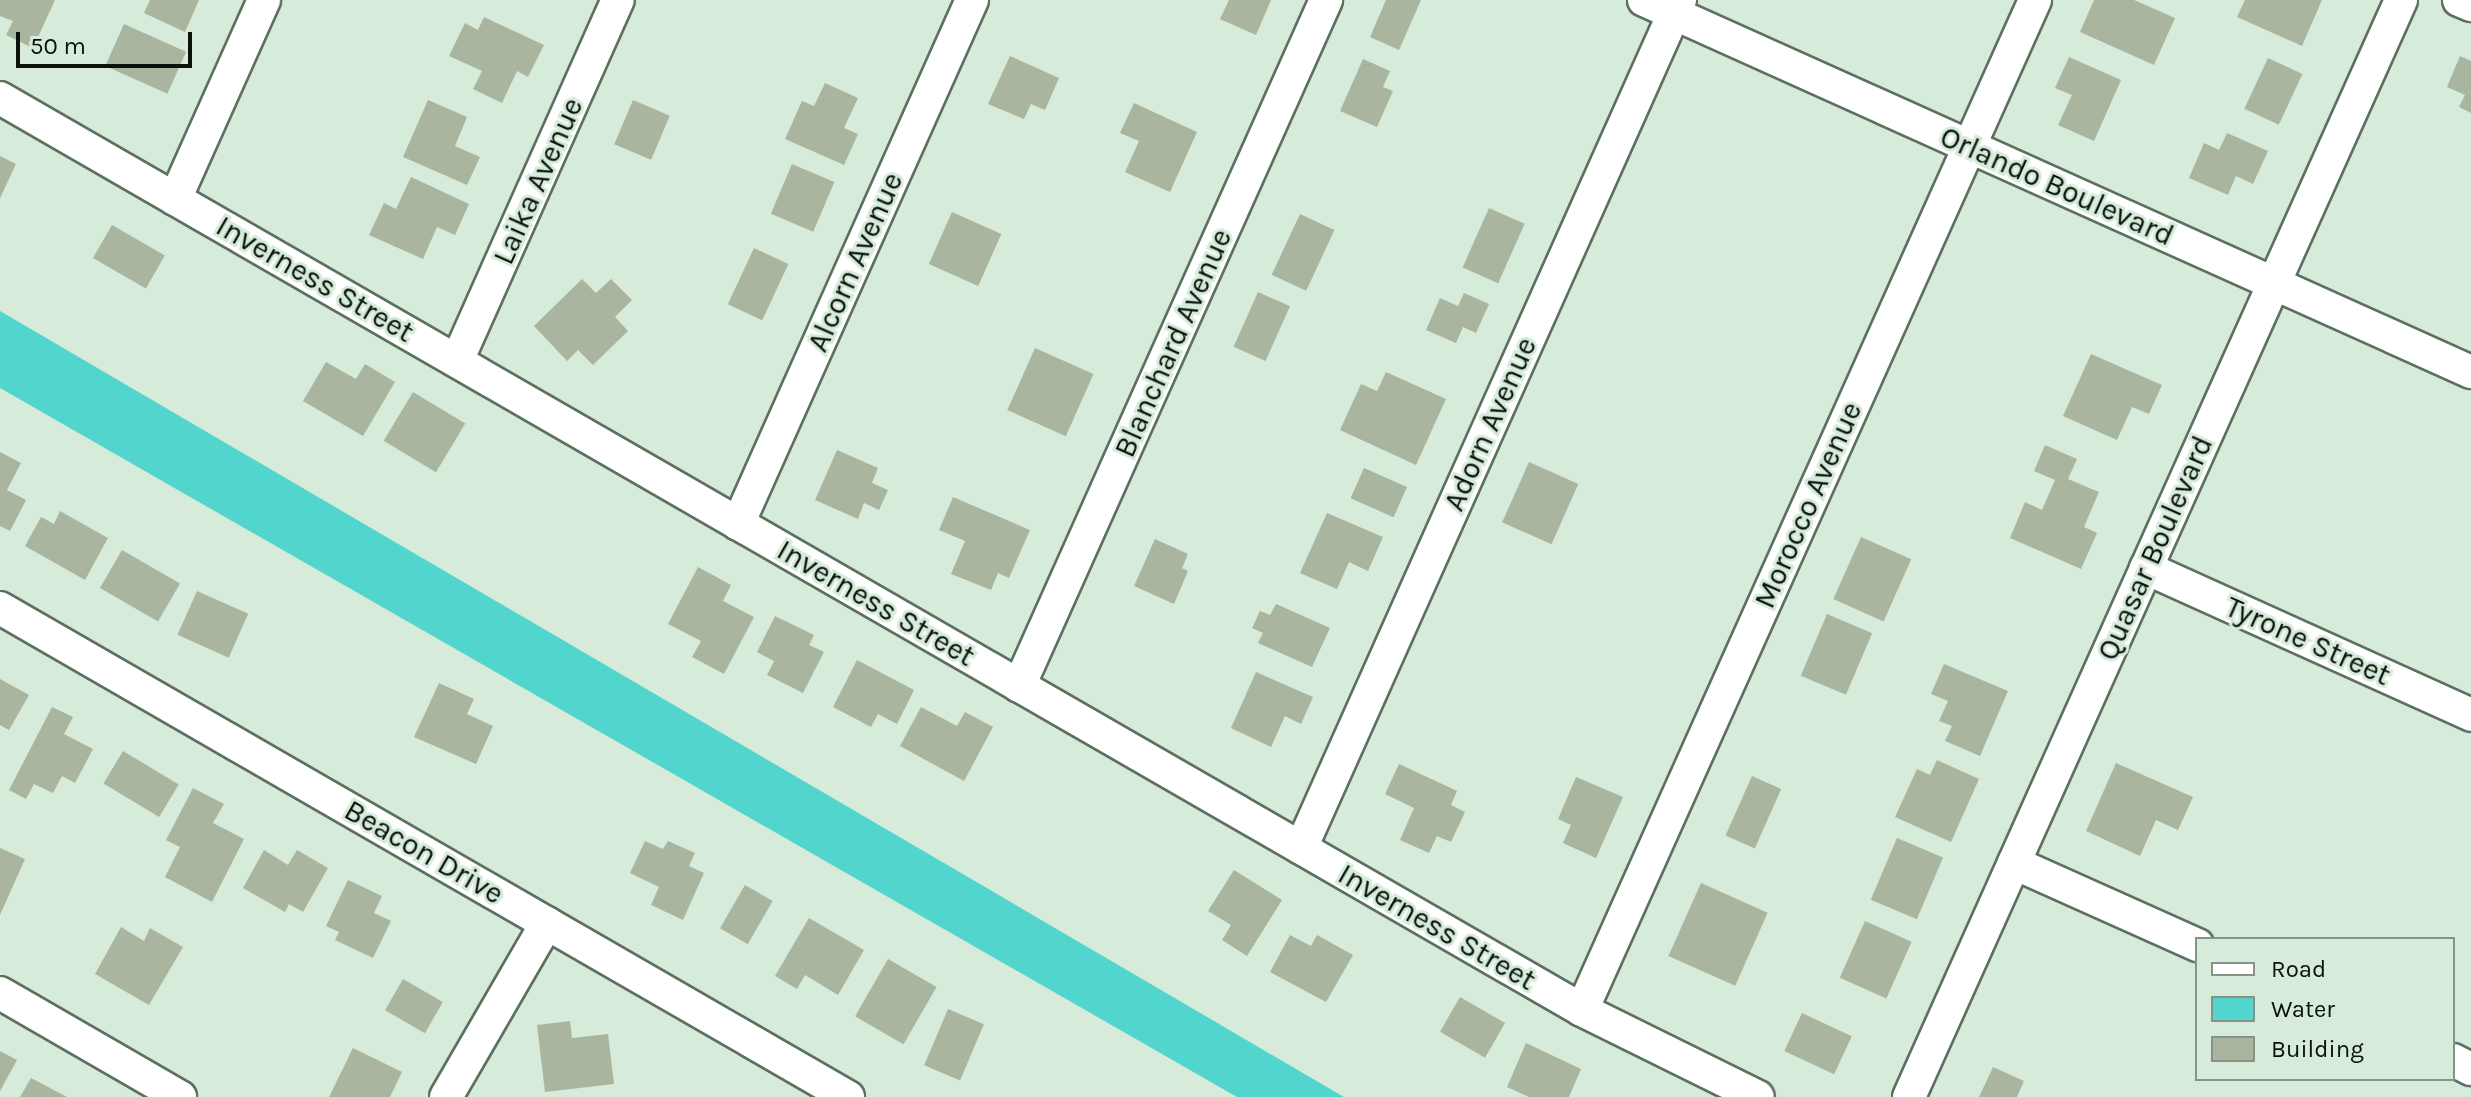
<!DOCTYPE html>
<style>
body{margin:0}
#map{position:relative;width:2471px;height:1097px;overflow:hidden;background:#d6ebd9;font-family:Karla,sans-serif}
div>[style]{position:absolute}
.water>*{inset:0;background:#52d5cd}
.building>*{inset:0;background:#aab59f;transform-origin:0 0}
.roads{filter:drop-shadow(2px 0 #5d7060) drop-shadow(-2px 0 #5d7060) drop-shadow(0 2px #5d7060) drop-shadow(0 -2px #5d7060)}
.minor>*{height:32px;margin:-16px;padding:0 16px;transform-origin:16px;border-radius:16px;background:#fff}
span{translate:-50% -50%;white-space:nowrap;text-align:center;line-height:1.15;-webkit-text-stroke:6px #d6ebd9;paint-order:stroke}
.street-label{font-size:30px;color:#0b120c}
.legend{position:absolute;left:2195px;top:937px;width:260px;height:144px;box-sizing:border-box;background:#d6ebd9;border:2px solid #859487;margin:0;padding:10px 14px;list-style:none;font-size:24px;color:#0b120c}
.legend li{display:flex;align-items:center;gap:16px;height:40px}
.legend b{width:40px;border:2px solid #859487}
.scale{position:absolute;left:16px;top:32px;width:176px;height:36px;box-sizing:border-box;border:4px solid #0b120c;border-top:0;padding-left:10px;font-size:24px;line-height:28px;white-space:nowrap;color:#0b120c;-webkit-text-stroke:6px #d6ebd9;paint-order:stroke}
</style>
<div id="map">
<div class="water">
<div style="clip-path:polygon(0 311px,1344px 1097px,1237px 1097px,0 388px)"></div>
</div>
<div class="building">
<div style="clip-path:polygon(0 0,55px 0,33px 48px,6px 35px,13px 21px,0 16px)"></div>
<div style="clip-path:polygon(150px 0,199px 0,185px 32px,144px 13px)"></div>
<div style="clip-path:polygon(1229px 0,1271px 0,1256px 35px,1220px 19px)"></div>
<div style="clip-path:polygon(1386px 0,1421px 0,1399px 50px,1370px 37px)"></div>
<div style="clip-path:polygon(2094px 0,2134px 0,2175px 18px,2154px 65px,2080px 32px)"></div>
<div style="clip-path:polygon(2245px 0,2322px 0,2302px 46px,2237px 17px)"></div>
<div style="clip-path:polygon(484px 17px,544px 45px,528px 77px,517px 71px,502px 103px,473px 89px,482px 71px,449px 56px,465px 23px,478px 30px)"></div>
<div style="left:124px;top:24px;width:68px;height:46px;rotate:24deg"></div>
<div style="clip-path:polygon(1010px 56px,1059px 78px,1045px 110px,1031px 104px,1024px 119px,988px 104px)"></div>
<div style="clip-path:polygon(2460px 56px,2471px 61px,2471px 113px,2459px 107px,2465px 95px,2447px 87px)"></div>
<div style="clip-path:polygon(2069px 57px,2121px 80px,2094px 141px,2058px 125px,2072px 95px,2055px 88px)"></div>
<div style="left:2268px;top:58px;width:38px;height:56px;rotate:25deg"></div>
<div style="clip-path:polygon(1363px 59px,1390px 71px,1383px 87px,1393px 91px,1377px 127px,1340px 111px)"></div>
<div style="clip-path:polygon(825px 83px,858px 98px,844px 128px,858px 134px,844px 165px,785px 139px,802px 101px,814px 106px)"></div>
<div style="clip-path:polygon(428px 100px,467px 117px,455px 146px,480px 157px,467px 185px,403px 157px)"></div>
<div style="left:633px;top:100px;width:40px;height:48px;rotate:23deg"></div>
<div style="clip-path:polygon(1134px 103px,1197px 132px,1170px 192px,1125px 172px,1139px 141px,1120px 133px)"></div>
<div style="clip-path:polygon(2227px 133px,2268px 151px,2253px 184px,2236px 176px,2228px 195px,2189px 178px,2204px 143px,2219px 150px)"></div>
<div style="clip-path:polygon(0 156px,16px 164px,0 198px)"></div>
<div style="left:792px;top:164px;width:46px;height:54px;rotate:23deg"></div>
<div style="clip-path:polygon(411px 177px,469px 204px,455px 235px,437px 227px,423px 259px,369px 235px,384px 203px,396px 209px)"></div>
<div style="left:1489px;top:208px;width:39px;height:65px;rotate:24deg"></div>
<div style="left:952px;top:212px;width:54px;height:57px;rotate:24deg"></div>
<div style="left:1300px;top:214px;width:38px;height:67px;rotate:25deg"></div>
<div style="left:112px;top:225px;width:61px;height:38px;rotate:30deg"></div>
<div style="left:754px;top:248px;width:38px;height:62px;rotate:25deg"></div>
<div style="clip-path:polygon(582px 279px,596px 293px,611px 279px,632px 300px,615px 317px,628px 331px,593px 365px,578px 350px,567px 361px,534px 326px)"></div>
<div style="left:1258px;top:292px;width:35px;height:60px;rotate:24deg"></div>
<div style="clip-path:polygon(1464px 293px,1489px 304px,1476px 333px,1463px 327px,1456px 343px,1426px 330px,1440px 298px,1458px 306px)"></div>
<div style="left:1035px;top:348px;width:64px;height:68px;rotate:24deg"></div>
<div style="clip-path:polygon(2091px 354px,2162px 385px,2149px 414px,2132px 407px,2117px 440px,2063px 416px)"></div>
<div style="clip-path:polygon(326px 362px,356px 379px,365px 364px,395px 382px,363px 436px,303px 401px)"></div>
<div style="clip-path:polygon(1386px 372px,1446px 399px,1416px 465px,1340px 430px,1361px 384px,1377px 391px)"></div>
<div style="left:413px;top:392px;width:61px;height:57px;rotate:31deg"></div>
<div style="clip-path:polygon(2045px 445px,2077px 459px,2068px 479px,2099px 492px,2084px 527px,2097px 533px,2081px 569px,2010px 538px,2025px 502px,2042px 510px,2055px 480px,2034px 471px)"></div>
<div style="clip-path:polygon(837px 450px,878px 468px,872px 483px,888px 490px,879px 510px,864px 503px,858px 519px,815px 500px)"></div>
<div style="clip-path:polygon(0 452px,21px 463px,7px 490px,26px 500px,10px 531px,0 526px)"></div>
<div style="left:1529px;top:462px;width:54px;height:66px;rotate:24deg"></div>
<div style="left:1364px;top:468px;width:47px;height:33px;rotate:24deg"></div>
<div style="clip-path:polygon(953px 497px,1030px 530px,1009px 578px,998px 573px,991px 590px,951px 574px,965px 541px,939px 530px)"></div>
<div style="clip-path:polygon(60px 511px,108px 538px,85px 580px,25px 546px,41px 517px,54px 524px)"></div>
<div style="clip-path:polygon(1327px 513px,1383px 537px,1368px 571px,1349px 562px,1337px 589px,1300px 573px)"></div>
<div style="left:1861px;top:537px;width:55px;height:68px;rotate:24deg"></div>
<div style="clip-path:polygon(1155px 539px,1188px 554px,1182px 568px,1188px 571px,1174px 604px,1134px 586px)"></div>
<div style="left:122px;top:550px;width:67px;height:44px;rotate:30deg"></div>
<div style="clip-path:polygon(698px 567px,731px 585px,723px 601px,754px 617px,724px 674px,692px 657px,701px 641px,668px 624px)"></div>
<div style="left:197px;top:591px;width:56px;height:48px;rotate:24deg"></div>
<div style="clip-path:polygon(1276px 604px,1330px 628px,1312px 667px,1258px 643px,1263px 633px,1252px 628px,1260px 611px,1270px 615px)"></div>
<div style="left:1827px;top:614px;width:49px;height:67px;rotate:23deg"></div>
<div style="clip-path:polygon(775px 616px,814px 635px,809px 645px,824px 652px,803px 693px,767px 675px,774px 661px,757px 652px)"></div>
<div style="clip-path:polygon(857px 660px,914px 690px,897px 724px,878px 714px,871px 727px,833px 707px)"></div>
<div style="clip-path:polygon(1944px 664px,2008px 691px,1980px 756px,1945px 741px,1952px 726px,1939px 721px,1948px 701px,1931px 694px)"></div>
<div style="clip-path:polygon(1256px 672px,1313px 697px,1301px 724px,1285px 716px,1271px 747px,1231px 728px)"></div>
<div style="clip-path:polygon(0 679px,29px 695px,9px 730px,0 725px)"></div>
<div style="clip-path:polygon(439px 683px,474px 699px,467px 714px,493px 726px,476px 764px,414px 737px)"></div>
<div style="clip-path:polygon(52px 707px,73px 717px,64px 734px,93px 749px,75px 783px,62px 776px,53px 793px,34px 784px,26px 799px,9px 790px)"></div>
<div style="clip-path:polygon(921px 707px,957px 726px,965px 712px,993px 727px,964px 781px,900px 746px)"></div>
<div style="left:123px;top:751px;width:65px;height:38px;rotate:31deg"></div>
<div style="clip-path:polygon(1937px 760px,1979px 779px,1951px 842px,1895px 817px,1917px 769px,1930px 775px)"></div>
<div style="clip-path:polygon(2116px 763px,2193px 797px,2178px 830px,2156px 820px,2140px 856px,2086px 831px)"></div>
<div style="clip-path:polygon(1399px 764px,1457px 791px,1451px 805px,1465px 812px,1451px 842px,1437px 836px,1429px 853px,1400px 840px,1414px 808px,1385px 794px)"></div>
<div style="left:1752px;top:776px;width:32px;height:65px;rotate:24deg"></div>
<div style="clip-path:polygon(1576px 777px,1623px 797px,1596px 858px,1563px 843px,1571px 825px,1558px 819px)"></div>
<div style="clip-path:polygon(193px 788px,224px 804px,213px 823px,244px 839px,212px 902px,165px 877px,180px 847px,166px 840px)"></div>
<div style="left:1897px;top:838px;width:50px;height:67px;rotate:23deg"></div>
<div style="clip-path:polygon(645px 841px,663px 849px,668px 841px,695px 853px,689px 866px,704px 873px,683px 920px,651px 905px,659px 887px,630px 873px)"></div>
<div style="clip-path:polygon(0 848px,25px 859px,0 915px)"></div>
<div style="clip-path:polygon(264px 850px,288px 865px,297px 850px,328px 868px,303px 912px,289px 904px,285px 912px,243px 888px)"></div>
<div style="clip-path:polygon(1234px 870px,1282px 900px,1247px 956px,1222px 940px,1231px 925px,1208px 911px)"></div>
<div style="clip-path:polygon(348px 880px,382px 896px,374px 913px,391px 921px,373px 958px,335px 940px,339px 932px,326px 926px)"></div>
<div style="left:1701px;top:883px;width:73px;height:80px;rotate:24deg"></div>
<div style="left:745px;top:885px;width:32px;height:50px;rotate:30deg"></div>
<div style="clip-path:polygon(809px 918px,864px 950px,838px 995px,805px 975px,797px 989px,775px 976px)"></div>
<div style="left:1865px;top:921px;width:51px;height:62px;rotate:24deg"></div>
<div style="clip-path:polygon(121px 927px,144px 941px,150px 928px,183px 947px,149px 1005px,95px 974px)"></div>
<div style="clip-path:polygon(1290px 935px,1311px 946px,1317px 935px,1353px 955px,1326px 1002px,1270px 972px)"></div>
<div style="left:888px;top:959px;width:56px;height:66px;rotate:30deg"></div>
<div style="left:403px;top:979px;width:46px;height:36px;rotate:30deg"></div>
<div style="left:1460px;top:997px;width:52px;height:40px;rotate:30deg"></div>
<div style="left:948px;top:1009px;width:39px;height:61px;rotate:23deg"></div>
<div style="left:1802px;top:1013px;width:55px;height:42px;rotate:25deg"></div>
<div style="clip-path:polygon(570px 1021px,572px 1038px,608px 1034px,614px 1084px,545px 1092px,537px 1025px)"></div>
<div style="clip-path:polygon(1526px 1043px,1581px 1069px,1569px 1097px,1529px 1097px,1507px 1087px)"></div>
<div style="clip-path:polygon(353px 1048px,402px 1072px,390px 1097px,329px 1097px)"></div>
<div style="clip-path:polygon(0 1051px,17px 1060px,0 1091px)"></div>
<div style="clip-path:polygon(1993px 1067px,2024px 1081px,2017px 1097px,1979px 1097px)"></div>
<div style="clip-path:polygon(31px 1078px,67px 1097px,20px 1097px)"></div>
</div>
<div class="roads">
<div class="minor">
<div style="left:1644px;top:0;width:907px;rotate:24.22deg"></div>
<div style="left:2459px;top:0;width:13px;rotate:23deg"></div>
<div style="left:0;top:98px;width:1826px;rotate:29.96deg"></div>
<div style="left:1582px;top:1010px;width:196px;rotate:26.3deg"></div>
<div style="left:175px;top:199px;width:218px;rotate:-65.9deg"></div>
<div style="left:457px;top:361px;width:395px;rotate:-66deg"></div>
<div style="left:738px;top:524px;width:574px;rotate:-65.94deg"></div>
<div style="left:2146px;top:568px;width:357px;rotate:24.3deg"></div>
<div style="left:0;top:608px;width:979px;rotate:29.97deg"></div>
<div style="left:1019px;top:686px;width:752px;rotate:-65.89deg"></div>
<div style="left:1301px;top:848px;width:929px;rotate:-65.92deg"></div>
<div style="left:2014px;top:863px;width:201px;rotate:24.1deg"></div>
<div style="left:0;top:993px;width:208px;rotate:30deg"></div>
<div style="left:1582px;top:1010px;width:1107px;rotate:-65.84deg"></div>
<div style="left:2453px;top:1060px;width:20px;rotate:27deg"></div>
<div style="left:446px;top:1097px;width:201px;rotate:-59.9deg"></div>
<div style="left:1909px;top:1097px;width:1202px;rotate:-65.84deg"></div>
</div>
</div>
<div class="street-label">
<span style="left:538px;top:181px;rotate:-66deg">Laika Avenue</span>
<span style="left:2057px;top:186px;rotate:24deg">Orlando Boulevard</span>
<span style="left:855px;top:262px;rotate:-66deg">Alcorn Avenue</span>
<span style="left:315px;top:279px;rotate:30deg">Inverness Street</span>
<span style="left:1173px;top:343px;rotate:-66deg">Blanchard Avenue</span>
<span style="left:1490px;top:424px;rotate:-66deg">Adorn Avenue</span>
<span style="left:1808px;top:505px;rotate:-66deg">Morocco Avenue</span>
<span style="left:2155px;top:548px;rotate:-66deg">Quasar Boulevard</span>
<span style="left:876px;top:603px;rotate:30deg">Inverness Street</span>
<span style="left:2308px;top:641px;rotate:24deg">Tyrone Street</span>
<span style="left:424px;top:852px;rotate:30deg">Beacon Drive</span>
<span style="left:1437px;top:927px;rotate:30deg">Inverness Street</span>
</div>
<ul class="legend">
<li><b style="height:10px;background:#fff"></b>Road</li>
<li><b style="height:22px;background:#52d5cd"></b>Water</li>
<li><b style="height:22px;background:#aab59f"></b>Building</li>
</ul>
<div class="scale">50 m</div>
</div>
